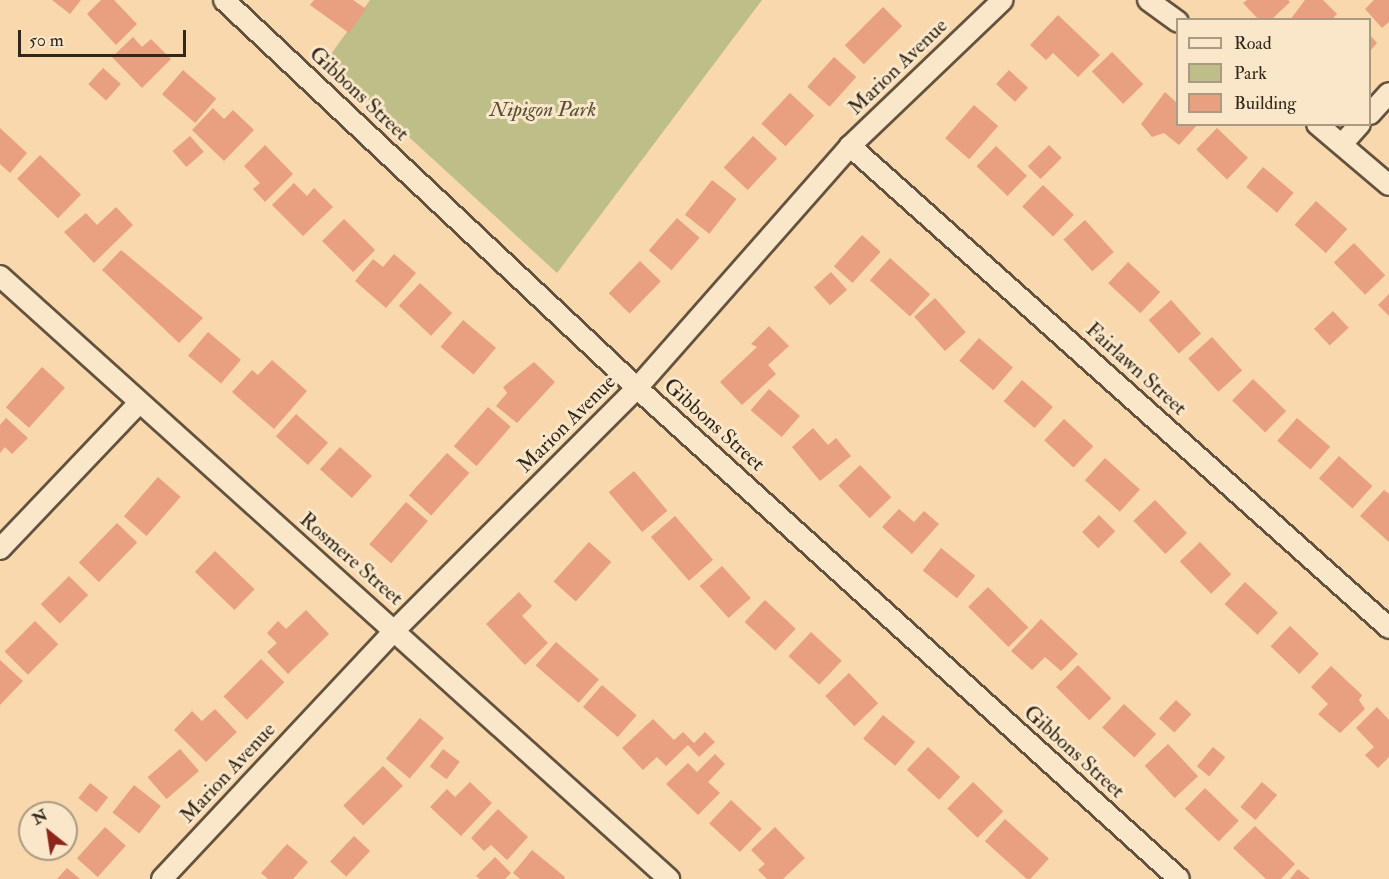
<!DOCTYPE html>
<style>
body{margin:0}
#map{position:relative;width:1389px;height:879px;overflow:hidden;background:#f8d8ac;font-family:"IM FELL Double Pica",serif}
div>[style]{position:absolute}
.green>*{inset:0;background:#bebe89}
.building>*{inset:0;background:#e8a080;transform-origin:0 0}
.roads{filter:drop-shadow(2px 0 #63533e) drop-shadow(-2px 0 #63533e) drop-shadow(0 2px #63533e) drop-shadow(0 -2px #63533e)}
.street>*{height:20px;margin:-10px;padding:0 10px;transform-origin:10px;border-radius:10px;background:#fae6c9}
span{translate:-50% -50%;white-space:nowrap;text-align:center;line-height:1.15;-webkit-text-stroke:6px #fae6c9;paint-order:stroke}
.street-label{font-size:21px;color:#31271a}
.park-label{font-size:21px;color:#544d36;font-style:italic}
.legend{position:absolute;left:1176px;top:18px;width:195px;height:108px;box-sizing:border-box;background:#fae6c9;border:2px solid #aa9a83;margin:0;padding:8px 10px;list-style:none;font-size:18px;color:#31271a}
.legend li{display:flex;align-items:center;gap:12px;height:30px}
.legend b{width:30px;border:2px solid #aa9a83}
.north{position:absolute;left:18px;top:801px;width:60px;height:60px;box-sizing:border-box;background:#fae6c9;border:2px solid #aa9a83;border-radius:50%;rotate:330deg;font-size:16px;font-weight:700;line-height:24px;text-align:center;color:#31271a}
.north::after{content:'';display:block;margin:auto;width:21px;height:27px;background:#8f2418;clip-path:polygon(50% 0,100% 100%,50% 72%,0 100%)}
.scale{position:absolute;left:18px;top:30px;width:168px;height:27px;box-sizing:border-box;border:3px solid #31271a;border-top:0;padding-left:8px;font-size:18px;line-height:21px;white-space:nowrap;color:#31271a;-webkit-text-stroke:4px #fae6c9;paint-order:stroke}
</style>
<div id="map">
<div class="green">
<div style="clip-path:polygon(370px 0,762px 0,557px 273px,326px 61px)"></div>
</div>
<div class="building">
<div style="clip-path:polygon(52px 0,81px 0,70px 14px)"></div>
<div style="clip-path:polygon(101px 0,114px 0,137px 24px,116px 45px,87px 14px)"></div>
<div style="clip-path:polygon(314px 0,353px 0,366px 9px,349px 33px,310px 5px)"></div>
<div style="clip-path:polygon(1247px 0,1288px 0,1290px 2px,1271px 20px,1259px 20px,1243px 3px)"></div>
<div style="clip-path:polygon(1305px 0,1323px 0,1337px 14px,1331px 20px,1290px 20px)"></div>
<div style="clip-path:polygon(1374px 0,1389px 0,1389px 22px,1382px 28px,1365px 9px)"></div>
<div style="left:883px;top:7px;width:27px;height:54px;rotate:45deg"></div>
<div style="clip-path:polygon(1058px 15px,1100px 55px,1078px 77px,1053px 53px,1046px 60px,1030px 45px)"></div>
<div style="clip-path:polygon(1370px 35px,1377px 43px,1370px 51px)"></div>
<div style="clip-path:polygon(133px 37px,142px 47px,151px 39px,171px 59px,142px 88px,112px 57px)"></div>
<div style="left:1112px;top:52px;width:45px;height:28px;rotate:46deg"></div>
<div style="left:834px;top:57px;width:30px;height:40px;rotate:42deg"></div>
<div style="left:103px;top:68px;width:24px;height:22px;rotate:42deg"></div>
<div style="left:183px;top:70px;width:44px;height:32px;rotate:41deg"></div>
<div style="left:1009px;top:70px;width:26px;height:19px;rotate:43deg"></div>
<div style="clip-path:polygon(1165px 92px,1178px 104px,1178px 124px,1198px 124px,1179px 145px,1164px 133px,1152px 137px,1141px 124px)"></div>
<div style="left:790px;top:93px;width:33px;height:42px;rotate:43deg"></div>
<div style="left:974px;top:105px;width:32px;height:44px;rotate:41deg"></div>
<div style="clip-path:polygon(213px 108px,224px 119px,233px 110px,254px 130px,224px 161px,192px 130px)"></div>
<div style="clip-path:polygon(0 128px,27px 153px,10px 173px,0 164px)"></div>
<div style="left:1217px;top:128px;width:43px;height:30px;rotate:44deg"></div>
<div style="left:190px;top:136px;width:21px;height:23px;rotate:49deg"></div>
<div style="left:753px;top:136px;width:33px;height:43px;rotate:43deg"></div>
<div style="clip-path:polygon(265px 145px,293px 174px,265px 202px,253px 189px,260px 183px,244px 166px)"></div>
<div style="left:1049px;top:145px;width:18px;height:30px;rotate:45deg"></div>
<div style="left:996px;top:146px;width:43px;height:28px;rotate:44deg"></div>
<div style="left:40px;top:155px;width:57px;height:33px;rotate:44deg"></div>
<div style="left:1263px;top:167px;width:40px;height:26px;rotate:40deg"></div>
<div style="left:712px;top:180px;width:31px;height:44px;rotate:38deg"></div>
<div style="clip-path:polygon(294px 183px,307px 196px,314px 188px,333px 207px,303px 236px,272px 205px)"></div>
<div style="left:1043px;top:185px;width:43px;height:30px;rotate:44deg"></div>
<div style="left:1316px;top:201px;width:42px;height:32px;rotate:42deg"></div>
<div style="clip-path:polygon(116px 207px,133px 225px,94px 263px,64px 232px,86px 213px,97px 225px)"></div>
<div style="left:677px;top:218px;width:30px;height:43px;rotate:41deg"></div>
<div style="left:344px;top:219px;width:44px;height:31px;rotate:45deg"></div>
<div style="left:1085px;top:220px;width:43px;height:29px;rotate:48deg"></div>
<div style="left:862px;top:235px;width:25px;height:42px;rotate:42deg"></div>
<div style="left:1354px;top:243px;width:45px;height:28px;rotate:46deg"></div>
<div style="clip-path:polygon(121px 250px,203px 318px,179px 343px,102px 270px)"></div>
<div style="clip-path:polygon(394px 254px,416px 273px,386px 308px,355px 281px,373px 259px,383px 267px)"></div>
<div style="left:890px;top:258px;width:54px;height:30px;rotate:42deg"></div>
<div style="left:640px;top:261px;width:29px;height:45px;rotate:44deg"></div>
<div style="left:1128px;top:262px;width:44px;height:29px;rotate:43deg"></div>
<div style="left:831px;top:272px;width:24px;height:23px;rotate:48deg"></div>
<div style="left:420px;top:283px;width:44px;height:31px;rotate:43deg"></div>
<div style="clip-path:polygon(1389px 294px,1389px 316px,1378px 305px)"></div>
<div style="left:935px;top:298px;width:46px;height:28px;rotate:48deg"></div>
<div style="left:1171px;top:300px;width:45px;height:30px;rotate:48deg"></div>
<div style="left:1333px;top:311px;width:23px;height:26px;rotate:47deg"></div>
<div style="left:463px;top:320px;width:43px;height:35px;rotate:40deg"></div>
<div style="clip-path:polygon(769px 326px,789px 346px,768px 365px,776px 374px,742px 405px,720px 382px,757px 347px,751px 344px)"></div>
<div style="left:208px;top:332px;width:43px;height:31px;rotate:40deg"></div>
<div style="left:1212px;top:337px;width:45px;height:32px;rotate:48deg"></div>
<div style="left:979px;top:338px;width:45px;height:30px;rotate:41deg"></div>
<div style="clip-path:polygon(272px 360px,307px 391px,274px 429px,232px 392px,252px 370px,258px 375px)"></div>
<div style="clip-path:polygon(534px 362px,555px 382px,517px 423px,496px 406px,507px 393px,503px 387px)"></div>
<div style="left:42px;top:367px;width:31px;height:54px;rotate:42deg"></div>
<div style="left:1253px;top:379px;width:46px;height:30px;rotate:44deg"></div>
<div style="left:1022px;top:380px;width:41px;height:28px;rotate:41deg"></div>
<div style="left:769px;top:389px;width:41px;height:28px;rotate:41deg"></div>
<div style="left:488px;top:407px;width:30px;height:52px;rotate:41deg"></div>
<div style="left:296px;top:414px;width:43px;height:30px;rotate:42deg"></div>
<div style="clip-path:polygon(6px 418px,28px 438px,12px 454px,5px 447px,0 453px,0 425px)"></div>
<div style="left:1297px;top:418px;width:44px;height:30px;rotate:41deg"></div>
<div style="left:1064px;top:419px;width:40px;height:29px;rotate:43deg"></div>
<div style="clip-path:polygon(813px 428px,828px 445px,836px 438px,851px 456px,820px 481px,792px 447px)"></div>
<div style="left:340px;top:447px;width:43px;height:30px;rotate:42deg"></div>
<div style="left:447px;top:453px;width:30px;height:57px;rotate:42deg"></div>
<div style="left:1339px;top:456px;width:45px;height:30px;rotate:42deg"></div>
<div style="left:1105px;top:458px;width:47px;height:30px;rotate:42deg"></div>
<div style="left:860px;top:465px;width:45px;height:30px;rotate:46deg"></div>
<div style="left:634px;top:471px;width:52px;height:33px;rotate:50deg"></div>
<div style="left:158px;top:477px;width:30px;height:52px;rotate:41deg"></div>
<div style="clip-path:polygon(1384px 490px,1389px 494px,1389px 542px,1360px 516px)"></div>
<div style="left:1155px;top:500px;width:46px;height:30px;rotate:46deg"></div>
<div style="left:406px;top:502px;width:29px;height:56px;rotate:41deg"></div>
<div style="clip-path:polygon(899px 509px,914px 522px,924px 511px,939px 524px,912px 554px,882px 527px)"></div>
<div style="left:1099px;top:515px;width:23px;height:24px;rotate:45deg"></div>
<div style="left:675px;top:516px;width:58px;height:32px;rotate:49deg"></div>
<div style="left:117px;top:523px;width:28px;height:55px;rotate:44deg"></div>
<div style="left:589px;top:542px;width:30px;height:53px;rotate:42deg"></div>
<div style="left:1200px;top:542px;width:45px;height:28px;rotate:46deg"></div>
<div style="left:941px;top:548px;width:44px;height:29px;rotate:39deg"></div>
<div style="left:215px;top:551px;width:55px;height:29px;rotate:44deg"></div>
<div style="left:722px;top:566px;width:43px;height:30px;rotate:48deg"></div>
<div style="left:69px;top:576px;width:27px;height:40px;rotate:45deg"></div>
<div style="left:1245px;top:582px;width:45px;height:30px;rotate:43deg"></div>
<div style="left:988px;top:587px;width:57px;height:28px;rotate:45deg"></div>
<div style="clip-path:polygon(519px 592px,532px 606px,522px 616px,548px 643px,525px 665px,486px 624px)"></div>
<div style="left:765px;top:600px;width:42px;height:30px;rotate:43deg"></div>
<div style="clip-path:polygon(306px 610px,329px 634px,288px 674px,267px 652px,277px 643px,267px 633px,278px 621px,286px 629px)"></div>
<div style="clip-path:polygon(1041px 619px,1078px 654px,1061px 671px,1045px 657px,1032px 670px,1011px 651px)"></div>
<div style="left:35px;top:621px;width:33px;height:43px;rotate:45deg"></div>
<div style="left:1290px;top:626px;width:40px;height:28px;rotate:44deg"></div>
<div style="left:811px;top:632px;width:42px;height:33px;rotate:43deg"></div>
<div style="left:556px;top:642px;width:57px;height:31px;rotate:41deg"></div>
<div style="left:261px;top:659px;width:33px;height:53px;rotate:45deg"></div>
<div style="clip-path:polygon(0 660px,23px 681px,0 705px)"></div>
<div style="left:1078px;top:665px;width:47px;height:31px;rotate:45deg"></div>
<div style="clip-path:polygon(1331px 666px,1362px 695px,1359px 700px,1365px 709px,1340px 733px,1318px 714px,1328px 704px,1311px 687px)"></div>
<div style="left:849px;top:673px;width:42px;height:33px;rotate:46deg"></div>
<div style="left:602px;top:685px;width:46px;height:29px;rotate:41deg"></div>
<div style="left:1176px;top:700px;width:21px;height:25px;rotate:43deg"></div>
<div style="left:1124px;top:704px;width:44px;height:32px;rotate:43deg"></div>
<div style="clip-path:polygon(1377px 707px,1389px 720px,1389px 757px,1378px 768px,1365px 755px,1374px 747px,1356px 728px)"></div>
<div style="clip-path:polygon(215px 709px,237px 732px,206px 762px,174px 730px,192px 711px,202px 721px)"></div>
<div style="left:883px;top:715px;width:42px;height:31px;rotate:40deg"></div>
<div style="left:420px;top:718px;width:31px;height:53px;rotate:40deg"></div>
<div style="clip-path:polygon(653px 719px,674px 740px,683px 732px,694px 743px,705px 732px,715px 742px,699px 757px,688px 745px,666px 766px,657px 757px,643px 770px,622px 748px)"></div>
<div style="left:1168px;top:744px;width:44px;height:32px;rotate:47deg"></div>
<div style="left:928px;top:747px;width:44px;height:31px;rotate:43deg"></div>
<div style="left:1213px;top:747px;width:16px;height:25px;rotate:40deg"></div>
<div style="left:180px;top:749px;width:29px;height:43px;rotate:49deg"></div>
<div style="left:443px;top:749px;width:21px;height:22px;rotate:37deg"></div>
<div style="clip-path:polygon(715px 754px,725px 764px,708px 782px,720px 793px,698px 815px,666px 784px,688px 763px,697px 772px)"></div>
<div style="left:383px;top:766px;width:28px;height:56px;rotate:45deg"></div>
<div style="clip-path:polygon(470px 782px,492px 803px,461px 836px,430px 807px,447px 789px,455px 797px)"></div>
<div style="left:973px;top:782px;width:42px;height:37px;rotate:44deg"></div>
<div style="left:1262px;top:782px;width:20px;height:33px;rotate:41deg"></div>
<div style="left:90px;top:783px;width:23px;height:19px;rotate:38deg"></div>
<div style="left:134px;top:785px;width:34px;height:35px;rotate:38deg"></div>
<div style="left:1205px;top:788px;width:47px;height:29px;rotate:44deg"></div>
<div style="left:731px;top:800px;width:42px;height:32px;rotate:43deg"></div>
<div style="clip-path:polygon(498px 809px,528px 837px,507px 860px,491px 845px,484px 851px,471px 838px)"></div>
<div style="left:1005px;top:819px;width:59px;height:30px;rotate:42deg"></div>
<div style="clip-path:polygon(1255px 826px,1295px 864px,1281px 879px,1266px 879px,1233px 848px)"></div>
<div style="left:105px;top:827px;width:28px;height:42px;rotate:42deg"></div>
<div style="clip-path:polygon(775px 827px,805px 858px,783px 879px,767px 879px,758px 870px,765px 864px,751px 850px)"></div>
<div style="left:354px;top:836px;width:22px;height:35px;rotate:43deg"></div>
<div style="clip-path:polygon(287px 844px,308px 862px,293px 879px,268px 879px,261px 873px)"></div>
<div style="clip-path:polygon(532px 850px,565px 877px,564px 879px,520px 879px,513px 873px)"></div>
<div style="clip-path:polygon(495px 857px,511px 873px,505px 879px,480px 879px,476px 876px)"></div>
<div style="clip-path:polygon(67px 868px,80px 879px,57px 879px)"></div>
<div style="clip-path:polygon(1298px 869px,1310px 879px,1290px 879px)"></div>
</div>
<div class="roads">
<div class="street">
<div style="left:224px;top:0;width:567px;rotate:43.21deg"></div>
<div style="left:637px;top:388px;width:731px;rotate:42.17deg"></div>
<div style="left:1148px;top:0;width:37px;rotate:36deg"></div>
<div style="left:1370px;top:114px;width:28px;rotate:-48deg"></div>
<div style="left:1317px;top:124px;width:94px;rotate:40.3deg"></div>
<div style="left:1343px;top:143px;width:25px;rotate:-48deg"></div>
<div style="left:850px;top:146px;width:723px;rotate:41.8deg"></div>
<div style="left:0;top:276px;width:901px;rotate:42.03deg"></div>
<div style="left:0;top:549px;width:200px;rotate:-46.4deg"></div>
<div style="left:162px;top:879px;width:341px;rotate:-46.9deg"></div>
<div style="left:395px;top:630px;width:342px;rotate:-45deg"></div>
<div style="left:637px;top:388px;width:322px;rotate:-48.6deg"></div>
<div style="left:850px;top:146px;width:211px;rotate:-43.7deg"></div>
</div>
</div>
<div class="street-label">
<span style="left:898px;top:67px;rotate:-44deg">Marion Avenue</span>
<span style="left:359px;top:94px;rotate:43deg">Gibbons Street</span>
<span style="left:1136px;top:369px;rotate:42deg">Fairlawn Street</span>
<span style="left:567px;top:424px;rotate:-45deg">Marion Avenue</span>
<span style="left:714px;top:425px;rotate:42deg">Gibbons Street</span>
<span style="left:351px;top:559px;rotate:41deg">Rosmere Street</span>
<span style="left:1074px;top:752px;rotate:42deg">Gibbons Street</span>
<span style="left:228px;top:773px;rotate:-47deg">Marion Avenue</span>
</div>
<div class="park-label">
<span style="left:543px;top:110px">Nipigon Park</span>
</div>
<ul class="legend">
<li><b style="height:8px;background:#fae6c9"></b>Road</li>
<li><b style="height:16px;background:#bebe89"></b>Park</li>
<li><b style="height:16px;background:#e8a080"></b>Building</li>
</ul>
<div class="north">N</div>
<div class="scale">50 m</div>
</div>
